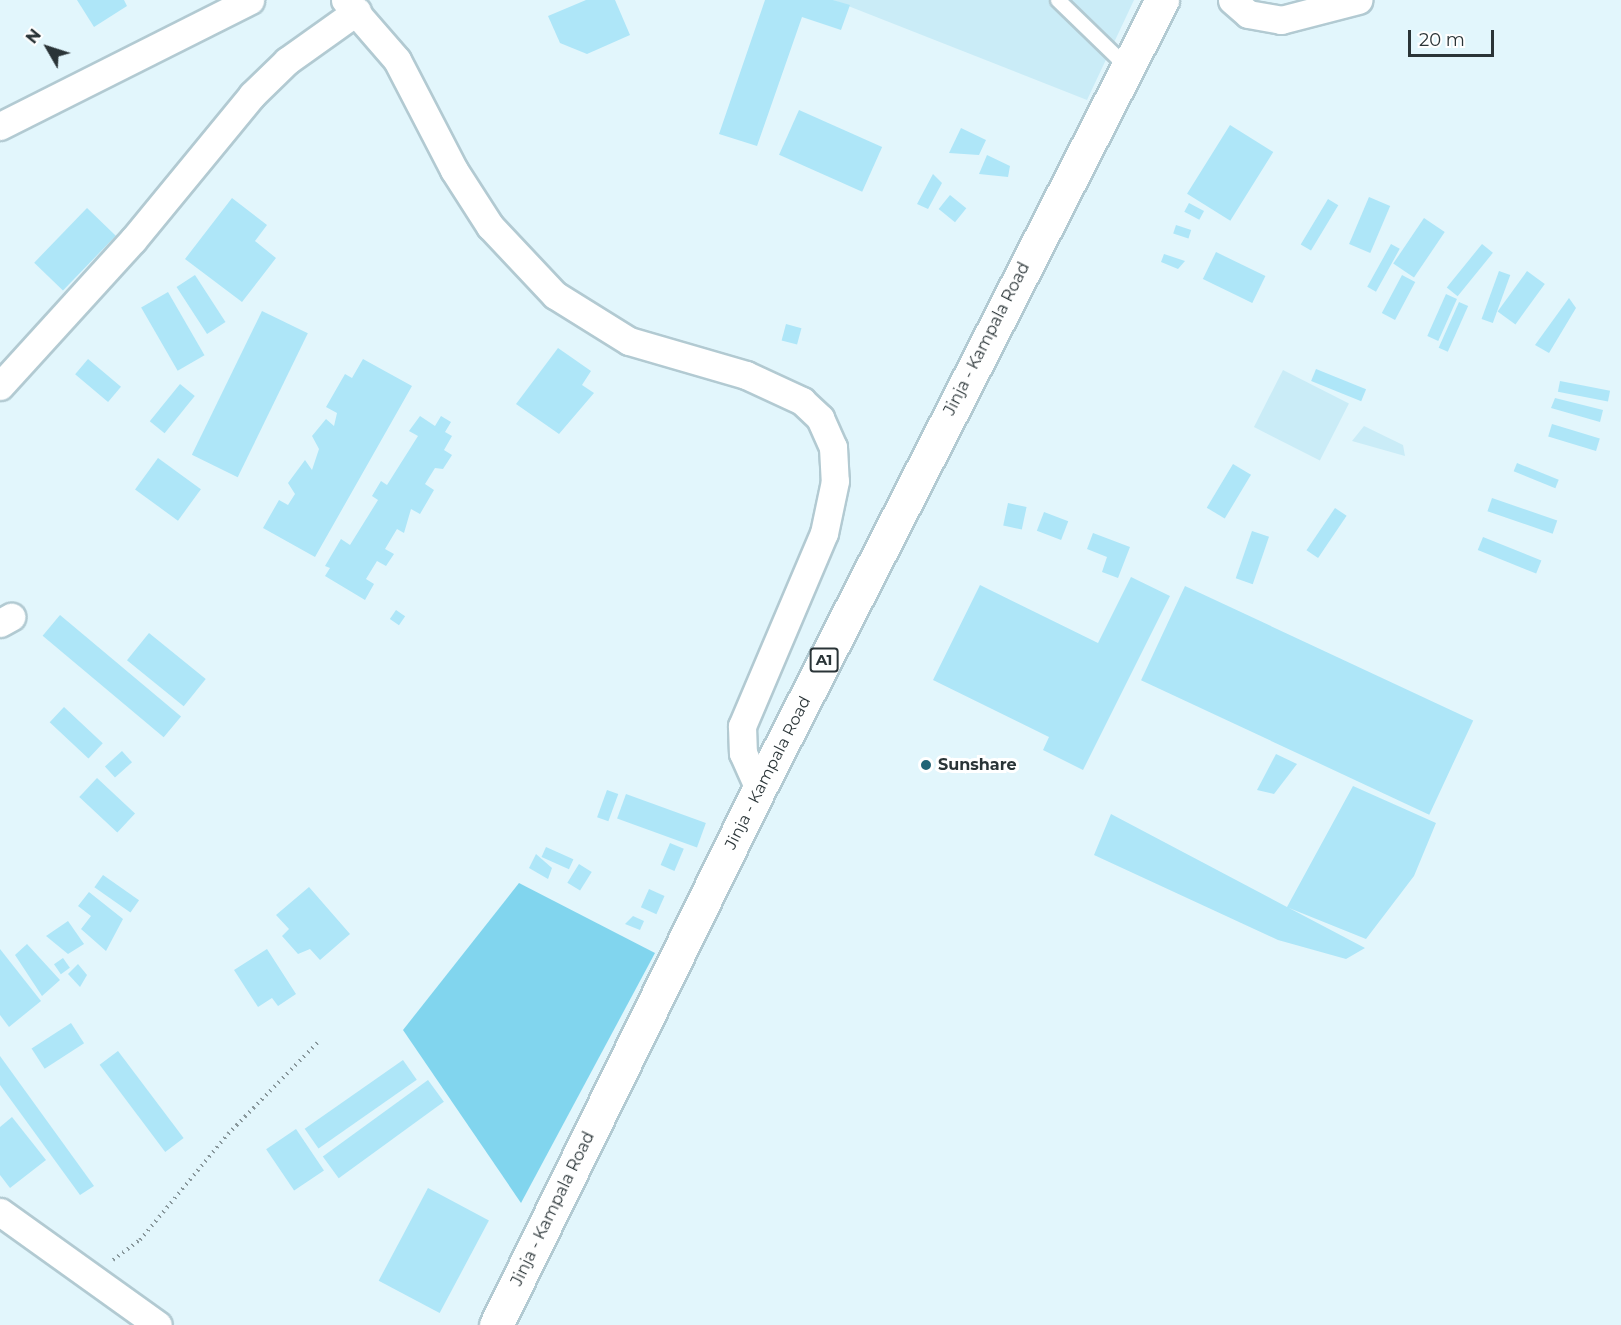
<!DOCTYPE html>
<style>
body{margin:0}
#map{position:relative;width:1621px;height:1325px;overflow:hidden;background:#e2f6fc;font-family:Montserrat,sans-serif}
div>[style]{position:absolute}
.built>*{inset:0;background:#caecf7;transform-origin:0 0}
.green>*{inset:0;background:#81d5ee}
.building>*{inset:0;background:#aee6f8;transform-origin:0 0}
.path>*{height:4px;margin-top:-2px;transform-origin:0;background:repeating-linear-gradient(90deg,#88979b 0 1.5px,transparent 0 6px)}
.roads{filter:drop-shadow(2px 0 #b2cad2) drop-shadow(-2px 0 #b2cad2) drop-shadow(0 2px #b2cad2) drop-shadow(0 -2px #b2cad2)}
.lane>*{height:14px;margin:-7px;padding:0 7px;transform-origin:7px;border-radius:7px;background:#fff}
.street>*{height:27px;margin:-13.5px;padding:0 13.5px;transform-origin:13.5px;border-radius:13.5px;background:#fff}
.highway>*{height:33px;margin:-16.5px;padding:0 16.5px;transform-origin:16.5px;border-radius:16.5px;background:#fff}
.dots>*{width:16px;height:16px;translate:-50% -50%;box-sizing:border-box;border:3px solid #fff;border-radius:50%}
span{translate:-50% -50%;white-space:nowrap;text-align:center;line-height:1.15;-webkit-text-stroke:6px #fff;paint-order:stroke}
.shield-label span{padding:2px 4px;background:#fff;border:2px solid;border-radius:4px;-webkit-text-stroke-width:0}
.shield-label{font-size:15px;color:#2a3437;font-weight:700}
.street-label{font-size:16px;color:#2a3437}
.poi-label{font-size:16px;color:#2a3437;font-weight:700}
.left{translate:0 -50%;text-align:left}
.north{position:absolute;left:18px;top:18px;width:60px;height:60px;-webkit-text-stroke:4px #fff;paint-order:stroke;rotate:309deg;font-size:16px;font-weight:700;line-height:24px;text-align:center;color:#2a3437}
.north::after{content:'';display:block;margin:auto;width:21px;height:27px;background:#2a3437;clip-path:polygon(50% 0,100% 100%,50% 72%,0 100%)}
.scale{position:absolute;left:1408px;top:30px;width:86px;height:27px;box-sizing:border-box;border:3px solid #2a3437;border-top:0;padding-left:8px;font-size:18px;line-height:21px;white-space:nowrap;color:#2a3437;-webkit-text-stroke:4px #fff;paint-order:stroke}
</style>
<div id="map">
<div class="built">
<div style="clip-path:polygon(833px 0,1134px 0,1087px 100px)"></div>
<div style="left:1283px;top:370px;width:74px;height:64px;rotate:27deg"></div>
<div style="clip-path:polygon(1364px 426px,1403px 445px,1405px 456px,1352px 441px)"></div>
</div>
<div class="green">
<div style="clip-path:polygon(519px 883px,655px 953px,521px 1203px,403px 1030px)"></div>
</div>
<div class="building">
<div style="clip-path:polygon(77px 0,124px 0,127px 6px,94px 27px)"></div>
<div style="clip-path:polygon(586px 0,615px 0,630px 35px,587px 54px,560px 43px,548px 16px)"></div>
<div style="clip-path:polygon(765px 0,833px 0,850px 5px,841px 30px,802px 17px,757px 146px,719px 134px)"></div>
<div style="left:799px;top:110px;width:91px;height:49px;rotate:24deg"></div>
<div style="left:1230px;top:125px;width:51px;height:81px;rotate:32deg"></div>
<div style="clip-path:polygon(961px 128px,986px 140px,979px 155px,949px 153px)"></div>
<div style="clip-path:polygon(987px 155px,1010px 166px,1008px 177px,979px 174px)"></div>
<div style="clip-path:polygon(933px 174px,942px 183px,928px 209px,917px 204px)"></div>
<div style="left:950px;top:195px;width:21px;height:18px;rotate:39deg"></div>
<div style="left:1369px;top:197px;width:23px;height:51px;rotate:23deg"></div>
<div style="clip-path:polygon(232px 198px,267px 225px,255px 241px,276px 258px,242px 302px,185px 259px)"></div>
<div style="left:1328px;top:199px;width:12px;height:53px;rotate:31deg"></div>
<div style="left:1189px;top:203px;width:17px;height:10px;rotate:28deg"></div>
<div style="left:87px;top:208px;width:40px;height:76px;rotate:44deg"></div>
<div style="left:1424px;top:218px;width:25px;height:55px;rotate:34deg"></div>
<div style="left:1176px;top:225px;width:16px;height:9px;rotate:18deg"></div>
<div style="left:1391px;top:244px;width:10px;height:49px;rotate:29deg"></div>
<div style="left:1482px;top:244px;width:14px;height:56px;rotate:39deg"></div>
<div style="left:1216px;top:252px;width:55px;height:30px;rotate:26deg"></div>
<div style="clip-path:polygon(1164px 254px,1185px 261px,1178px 269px,1161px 262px)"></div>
<div style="left:1499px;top:271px;width:12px;height:51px;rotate:20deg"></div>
<div style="left:1527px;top:271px;width:22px;height:50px;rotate:36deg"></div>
<div style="left:195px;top:275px;width:56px;height:22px;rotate:57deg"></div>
<div style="left:1402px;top:275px;width:15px;height:43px;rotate:28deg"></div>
<div style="left:168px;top:292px;width:73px;height:31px;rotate:60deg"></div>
<div style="left:1446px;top:294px;width:12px;height:46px;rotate:24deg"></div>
<div style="clip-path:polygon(1569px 298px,1576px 308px,1549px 353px,1535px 345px)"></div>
<div style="left:1459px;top:302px;width:10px;height:50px;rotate:24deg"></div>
<div style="left:262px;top:311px;width:51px;height:160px;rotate:26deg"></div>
<div style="left:786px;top:324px;width:16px;height:17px;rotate:15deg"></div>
<div style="clip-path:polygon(558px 348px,591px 371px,582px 385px,594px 393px,559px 434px,516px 404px)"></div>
<div style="left:88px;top:359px;width:43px;height:20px;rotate:40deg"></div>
<div style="clip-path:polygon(363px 359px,412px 386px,315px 557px,263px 528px,279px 500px,288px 505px,295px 494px,288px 483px,305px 460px,312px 470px,319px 449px,312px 436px,326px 419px,334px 426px,337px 413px,326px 407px,345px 374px,352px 378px)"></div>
<div style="left:1316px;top:369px;width:54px;height:13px;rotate:22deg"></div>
<div style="left:1560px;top:381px;width:51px;height:11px;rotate:11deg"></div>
<div style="left:180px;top:384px;width:19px;height:48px;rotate:39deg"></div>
<div style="clip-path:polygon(1555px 398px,1603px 410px,1600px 422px,1551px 408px)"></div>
<div style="clip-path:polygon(420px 416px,435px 426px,441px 416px,451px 422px,445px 432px,452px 436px,444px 450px,452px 455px,443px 469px,435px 468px,425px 484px,434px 490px,420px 514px,411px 509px,404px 533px,397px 529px,385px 549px,394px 554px,386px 566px,377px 561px,366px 579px,374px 584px,365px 600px,325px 576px,330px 568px,325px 566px,341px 539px,350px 545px,378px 500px,372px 496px,381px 481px,387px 485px,418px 436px,409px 431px)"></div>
<div style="left:1552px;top:424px;width:50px;height:13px;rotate:17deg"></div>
<div style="left:158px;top:458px;width:53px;height:39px;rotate:36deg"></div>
<div style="left:1517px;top:463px;width:45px;height:9px;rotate:22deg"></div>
<div style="left:1233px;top:464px;width:21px;height:51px;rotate:31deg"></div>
<div style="left:1492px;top:498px;width:69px;height:14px;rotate:19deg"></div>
<div style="left:1008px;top:503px;width:19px;height:23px;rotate:12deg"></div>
<div style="left:1335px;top:508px;width:14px;height:51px;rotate:34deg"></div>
<div style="left:1044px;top:512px;width:26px;height:20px;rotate:21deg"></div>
<div style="left:1252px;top:531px;width:18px;height:50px;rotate:19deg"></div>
<div style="clip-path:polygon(1093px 533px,1130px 547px,1118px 578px,1102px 572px,1107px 557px,1087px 549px)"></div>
<div style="left:1483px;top:537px;width:63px;height:14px;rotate:22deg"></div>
<div style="clip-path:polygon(1131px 577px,1170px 596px,1083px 770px,1043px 750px,1049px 737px,933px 680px,980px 585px,1098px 643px)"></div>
<div style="left:1185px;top:586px;width:318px;height:104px;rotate:25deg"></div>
<div style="left:396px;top:610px;width:11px;height:11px;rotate:34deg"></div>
<div style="left:60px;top:615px;width:158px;height:27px;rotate:40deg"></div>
<div style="left:149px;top:633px;width:73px;height:35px;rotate:39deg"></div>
<div style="left:64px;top:707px;width:53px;height:21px;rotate:43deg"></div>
<div style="left:122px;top:751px;width:15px;height:23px;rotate:48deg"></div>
<div style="clip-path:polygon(1276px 754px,1297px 764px,1274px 794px,1257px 790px)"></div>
<div style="left:97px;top:778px;width:52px;height:26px;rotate:43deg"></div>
<div style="clip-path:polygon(1353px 786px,1436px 823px,1414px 876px,1366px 939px,1289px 908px,1365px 948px,1346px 959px,1278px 940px,1094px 855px,1111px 814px,1287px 907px)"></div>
<div style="left:607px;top:790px;width:12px;height:29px;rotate:20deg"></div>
<div style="left:626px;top:794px;width:85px;height:26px;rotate:20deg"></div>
<div style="left:670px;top:843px;width:15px;height:24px;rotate:23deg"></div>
<div style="left:546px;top:847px;width:30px;height:11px;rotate:24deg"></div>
<div style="clip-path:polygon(536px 854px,552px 868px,548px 879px,529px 868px)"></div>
<div style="left:579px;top:864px;width:15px;height:22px;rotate:32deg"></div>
<div style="left:103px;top:875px;width:44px;height:15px;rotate:35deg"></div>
<div style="clip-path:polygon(309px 887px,350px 934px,320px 960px,310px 949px,298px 954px,282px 936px,289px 929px,276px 915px)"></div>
<div style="left:649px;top:889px;width:17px;height:20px;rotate:24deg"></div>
<div style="clip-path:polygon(89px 892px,123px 919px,106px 951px,81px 929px,91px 916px,78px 906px)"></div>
<div style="clip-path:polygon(633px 916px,644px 921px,640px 930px,625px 924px)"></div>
<div style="clip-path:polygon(68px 921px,84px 944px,68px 954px,46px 936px)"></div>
<div style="clip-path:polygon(27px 944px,60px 980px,42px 996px,15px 955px)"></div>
<div style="clip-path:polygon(0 949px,41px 1001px,9px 1027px,0 1015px)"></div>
<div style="clip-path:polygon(267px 949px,296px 994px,278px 1006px,272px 998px,258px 1007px,234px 970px)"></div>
<div style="left:63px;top:958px;width:12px;height:11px;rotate:55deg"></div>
<div style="clip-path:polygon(78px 964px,87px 975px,80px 987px,68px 974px)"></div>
<div style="left:71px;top:1023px;width:24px;height:47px;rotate:57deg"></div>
<div style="left:118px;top:1051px;width:109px;height:23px;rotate:53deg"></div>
<div style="clip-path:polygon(0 1056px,94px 1186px,80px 1195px,0 1085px)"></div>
<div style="left:403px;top:1060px;width:24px;height:120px;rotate:55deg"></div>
<div style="left:428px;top:1080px;width:27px;height:130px;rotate:54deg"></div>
<div style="clip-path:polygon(12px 1117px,46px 1160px,10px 1188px,0 1175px,0 1127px)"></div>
<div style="left:296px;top:1129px;width:50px;height:36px;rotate:56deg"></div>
<div style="left:428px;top:1188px;width:69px;height:105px;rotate:28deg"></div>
</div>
<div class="path">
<div style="left:113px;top:1260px;width:34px;rotate:-37deg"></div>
<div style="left:140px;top:1240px;width:138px;rotate:-50.3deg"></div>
<div style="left:228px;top:1134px;width:130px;rotate:-45.6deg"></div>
</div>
<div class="roads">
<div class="lane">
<div style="left:1058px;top:0;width:95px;rotate:44.1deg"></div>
</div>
<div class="street">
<div style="left:345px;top:0;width:79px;rotate:49.1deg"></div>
<div style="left:397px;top:60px;width:124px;rotate:62.6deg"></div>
<div style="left:454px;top:170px;width:67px;rotate:57.3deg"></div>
<div style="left:490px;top:226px;width:95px;rotate:46.7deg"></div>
<div style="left:555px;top:295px;width:87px;rotate:31.9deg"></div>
<div style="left:629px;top:341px;width:122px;rotate:16.2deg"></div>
<div style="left:746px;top:375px;width:62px;rotate:24.9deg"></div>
<div style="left:802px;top:401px;width:25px;rotate:43deg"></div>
<div style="left:820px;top:418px;width:32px;rotate:66deg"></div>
<div style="left:833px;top:447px;width:34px;rotate:87deg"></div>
<div style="left:835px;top:481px;width:53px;rotate:101.9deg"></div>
<div style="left:824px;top:533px;width:210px;rotate:113deg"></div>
<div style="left:742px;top:726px;width:27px;rotate:88deg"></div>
<div style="left:743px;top:753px;width:39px;rotate:66deg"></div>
<div style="left:1232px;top:0;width:21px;rotate:41deg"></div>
<div style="left:1248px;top:14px;width:34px;rotate:10deg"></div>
<div style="left:1281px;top:20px;width:80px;rotate:-14.6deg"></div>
<div style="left:0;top:126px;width:280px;rotate:-26.7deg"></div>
<div style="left:0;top:386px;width:197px;rotate:-47.7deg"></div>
<div style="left:133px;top:240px;width:188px;rotate:-50.6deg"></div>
<div style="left:252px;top:95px;width:49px;rotate:-44.2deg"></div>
<div style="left:287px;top:61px;width:86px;rotate:-35.5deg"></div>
<div style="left:0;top:623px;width:13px;rotate:-29deg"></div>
<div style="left:0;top:1212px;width:194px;rotate:35.6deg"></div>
</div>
<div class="highway">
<div style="left:496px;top:1325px;width:597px;rotate:-63.86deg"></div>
<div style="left:759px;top:789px;width:886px;rotate:-62.94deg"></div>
</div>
</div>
<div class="dots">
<div style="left:926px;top:765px;background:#206476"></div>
</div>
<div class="shield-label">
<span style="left:824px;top:660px">A1</span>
</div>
<div class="street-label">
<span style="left:987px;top:339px;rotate:-63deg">Jinja - Kampala Road</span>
<span style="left:768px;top:773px;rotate:-63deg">Jinja - Kampala Road</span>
<span style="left:553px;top:1209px;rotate:-64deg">Jinja - Kampala Road</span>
</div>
<div class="poi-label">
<span class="left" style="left:938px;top:765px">Sunshare</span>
</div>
<div class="north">N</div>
<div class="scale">20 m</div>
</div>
